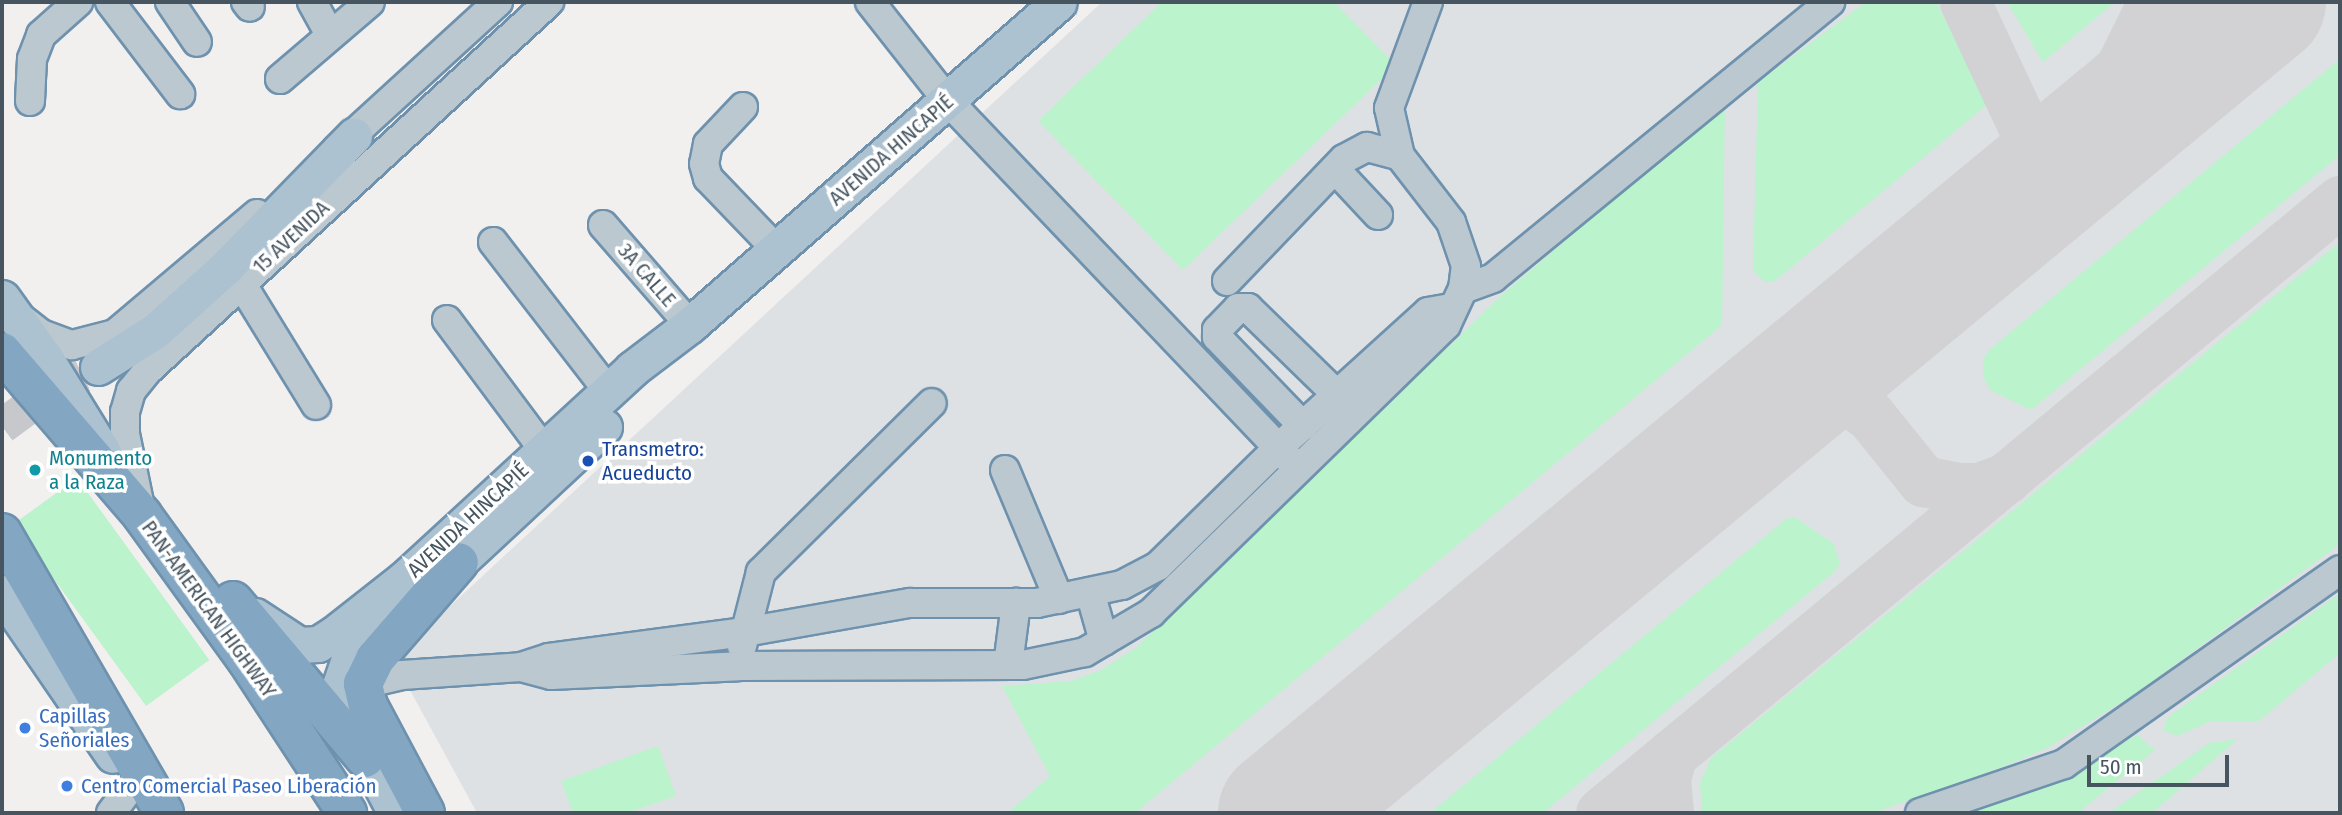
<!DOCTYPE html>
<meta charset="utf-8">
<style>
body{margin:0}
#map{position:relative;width:2342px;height:815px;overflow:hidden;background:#f2efef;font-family:"Fira Sans Condensed",sans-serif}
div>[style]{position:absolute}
.airport>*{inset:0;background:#dee1e4}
.green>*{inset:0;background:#baf3cc;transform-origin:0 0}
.taxiway>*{height:51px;margin:-25.5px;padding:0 25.5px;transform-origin:25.5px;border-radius:25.5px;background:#d2d2d4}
.runway>*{height:128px;margin:-64px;padding:0 64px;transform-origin:64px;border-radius:64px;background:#d2d2d4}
.major-tunnel>*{height:35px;margin-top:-17.5px;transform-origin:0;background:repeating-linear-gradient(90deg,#c7c8cb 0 35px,transparent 0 53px)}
.roads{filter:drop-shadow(2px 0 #6e92ae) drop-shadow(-2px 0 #6e92ae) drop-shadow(0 2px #6e92ae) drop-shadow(0 -2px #6e92ae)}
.minor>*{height:28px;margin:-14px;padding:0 14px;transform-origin:14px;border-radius:14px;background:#bcc8d0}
.major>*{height:35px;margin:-17.5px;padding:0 17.5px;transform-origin:17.5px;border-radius:17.5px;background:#adc2d1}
.highway>*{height:38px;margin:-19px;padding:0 19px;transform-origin:19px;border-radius:19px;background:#83a7c2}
.dots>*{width:19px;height:19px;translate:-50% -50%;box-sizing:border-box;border:4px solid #fff;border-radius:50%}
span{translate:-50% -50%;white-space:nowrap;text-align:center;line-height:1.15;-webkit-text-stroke:7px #fff;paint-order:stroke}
.street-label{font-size:21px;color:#46555f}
.transit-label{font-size:21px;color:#164399}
.left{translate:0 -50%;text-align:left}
.culture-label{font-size:21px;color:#0d838f}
.shop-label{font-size:21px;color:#366cbe}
.frame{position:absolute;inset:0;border:4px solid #46555f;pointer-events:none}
.scale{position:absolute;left:2087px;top:755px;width:142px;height:32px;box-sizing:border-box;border:4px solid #46555f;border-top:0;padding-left:9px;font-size:21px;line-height:24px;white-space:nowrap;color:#46555f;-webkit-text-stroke:5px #fff;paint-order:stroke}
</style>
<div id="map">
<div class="airport">
<div style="clip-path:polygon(1102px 2px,2340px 2px,2340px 813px,477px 813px,393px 659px)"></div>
</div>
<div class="green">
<div style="clip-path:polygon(1162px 2px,1334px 2px,1396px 65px,1183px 270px,1038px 121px)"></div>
<div style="clip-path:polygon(1866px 2px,1936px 2px,1989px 103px,1775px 281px,1765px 282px,1753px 271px,1758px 82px)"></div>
<div style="clip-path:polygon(2007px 2px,2115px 2px,2043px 62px)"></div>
<div style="clip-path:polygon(2340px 59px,2340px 155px,2031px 410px,1990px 390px,1983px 376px,1983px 360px,1989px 350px)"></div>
<div style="clip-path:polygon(1725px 104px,1722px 325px,1135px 813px,1008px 813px,1050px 776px,1002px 686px,1071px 681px,1101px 670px,1136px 648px,1504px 293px)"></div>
<div style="clip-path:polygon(2340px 242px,2340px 544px,2132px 696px,2047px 748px,2005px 766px,1873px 813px,1702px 813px,1700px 783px,1711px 758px)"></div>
<div style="left:77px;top:478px;width:225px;height:78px;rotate:54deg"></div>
<div style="clip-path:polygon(1795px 517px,1834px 544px,1840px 564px,1834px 572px,1543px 813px,1430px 813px,1786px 519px)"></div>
<div style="clip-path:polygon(2340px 593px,2340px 653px,2259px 721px,2211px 721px,2177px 736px,2163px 730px,2168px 717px)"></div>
<div style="clip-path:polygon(2137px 735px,2155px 750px,2078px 813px,1959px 813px,2070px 775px)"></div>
<div style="clip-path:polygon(2238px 739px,2152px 813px,2109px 813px,2209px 743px)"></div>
<div style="clip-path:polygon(658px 746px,676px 796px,627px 813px,573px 813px,561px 781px)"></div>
</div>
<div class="taxiway">
<div style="left:1965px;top:2px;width:195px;rotate:64.9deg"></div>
<div style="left:2077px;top:155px;width:171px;rotate:-63.6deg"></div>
<div style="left:1847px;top:346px;width:22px;rotate:95deg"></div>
<div style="left:1845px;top:368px;width:32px;rotate:70deg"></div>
<div style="left:1856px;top:398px;width:107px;rotate:51.1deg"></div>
<div style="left:1923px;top:481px;width:38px;rotate:11deg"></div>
<div style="left:1960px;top:488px;width:19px"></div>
<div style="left:1979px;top:488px;width:29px;rotate:-20deg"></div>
<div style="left:1804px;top:381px;width:30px;rotate:14deg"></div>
<div style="left:1833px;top:388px;width:40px;rotate:37deg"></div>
<div style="left:1601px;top:813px;width:960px;rotate:-39.63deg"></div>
<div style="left:1668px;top:813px;width:35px;rotate:-95deg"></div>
<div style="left:1665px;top:778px;width:25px;rotate:-74deg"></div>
</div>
<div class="runway">
<div style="left:1282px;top:813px;width:1272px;rotate:-39.61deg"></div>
</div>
<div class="major-tunnel">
<div style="left:2px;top:426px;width:61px;rotate:-36.3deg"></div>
<div style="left:51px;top:390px;width:52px;rotate:-26.1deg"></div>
</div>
<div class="roads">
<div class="minor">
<div style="left:110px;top:2px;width:116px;rotate:52.7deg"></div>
<div style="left:170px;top:2px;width:48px;rotate:56deg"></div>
<div style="left:246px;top:2px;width:6px;rotate:51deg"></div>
<div style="left:312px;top:2px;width:37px;rotate:61deg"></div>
<div style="left:870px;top:2px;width:126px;rotate:51.8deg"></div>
<div style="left:948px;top:101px;width:497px;rotate:46.4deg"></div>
<div style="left:280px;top:79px;width:118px;rotate:-40.5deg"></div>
<div style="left:30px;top:101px;width:42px;rotate:-87.3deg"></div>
<div style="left:32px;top:59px;width:26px;rotate:-69deg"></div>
<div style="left:41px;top:35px;width:50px;rotate:-41.7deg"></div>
<div style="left:743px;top:107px;width:51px;rotate:133.4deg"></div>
<div style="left:708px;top:144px;width:20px;rotate:101deg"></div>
<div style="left:704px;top:164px;width:15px;rotate:74deg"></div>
<div style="left:708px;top:178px;width:100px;rotate:46.2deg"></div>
<div style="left:337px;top:149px;width:218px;rotate:-42.4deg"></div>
<div style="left:1335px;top:169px;width:63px;rotate:46.9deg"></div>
<div style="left:603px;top:225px;width:133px;rotate:49deg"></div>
<div style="left:493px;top:242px;width:188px;rotate:52.3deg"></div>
<div style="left:1227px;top:281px;width:169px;rotate:-46.2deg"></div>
<div style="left:1344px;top:159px;width:26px;rotate:-28deg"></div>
<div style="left:1367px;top:147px;width:34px;rotate:15deg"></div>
<div style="left:241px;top:283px;width:143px;rotate:58.4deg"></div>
<div style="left:1463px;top:289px;width:32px;rotate:-20deg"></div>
<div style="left:1493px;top:278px;width:436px;rotate:-39.3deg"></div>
<div style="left:22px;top:319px;width:24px;rotate:38deg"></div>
<div style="left:41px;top:334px;width:33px;rotate:20deg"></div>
<div style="left:72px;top:345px;width:44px;rotate:-14.3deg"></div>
<div style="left:115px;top:334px;width:186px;rotate:-40.2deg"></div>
<div style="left:447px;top:320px;width:162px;rotate:53.3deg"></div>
<div style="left:1303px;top:426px;width:124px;rotate:-134deg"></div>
<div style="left:1217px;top:337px;width:7px;rotate:-90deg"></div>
<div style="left:1217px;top:330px;width:30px;rotate:-46deg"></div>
<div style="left:1238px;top:308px;width:10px"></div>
<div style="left:1248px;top:308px;width:124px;rotate:44.3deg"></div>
<div style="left:1005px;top:470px;width:140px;rotate:67.3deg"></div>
<div style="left:141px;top:512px;width:80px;rotate:-101.6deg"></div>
<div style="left:125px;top:434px;width:22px;rotate:-90deg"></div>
<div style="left:125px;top:412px;width:22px;rotate:-74deg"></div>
<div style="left:131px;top:391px;width:26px;rotate:-51deg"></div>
<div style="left:147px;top:371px;width:546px;rotate:-42.55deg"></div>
<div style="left:1090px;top:592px;width:51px;rotate:74.1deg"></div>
<div style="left:742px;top:646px;width:76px;rotate:-75.6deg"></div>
<div style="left:761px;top:572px;width:240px;rotate:-44.7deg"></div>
<div style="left:1008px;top:665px;width:63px;rotate:-82.6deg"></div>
<div style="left:521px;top:667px;width:31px;rotate:15deg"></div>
<div style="left:551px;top:675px;width:188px;rotate:-2.7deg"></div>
<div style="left:739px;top:666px;width:284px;rotate:-0.2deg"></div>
<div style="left:1023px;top:665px;width:63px;rotate:-11.8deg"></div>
<div style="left:1085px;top:652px;width:77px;rotate:-30.6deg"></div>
<div style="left:1151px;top:613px;width:412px;rotate:-44.3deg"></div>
<div style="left:1446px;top:325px;width:40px;rotate:-65deg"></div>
<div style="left:1463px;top:289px;width:23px;rotate:-83deg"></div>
<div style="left:1466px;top:266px;width:46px;rotate:-108.8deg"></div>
<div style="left:1451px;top:222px;width:83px;rotate:-127.7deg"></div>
<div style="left:1400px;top:156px;width:49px;rotate:-102.9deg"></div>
<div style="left:1389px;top:108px;width:113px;rotate:-69.8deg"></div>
<div style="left:363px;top:684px;width:40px;rotate:-13deg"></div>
<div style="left:402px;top:675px;width:119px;rotate:-3.8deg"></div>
<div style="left:521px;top:667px;width:29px;rotate:-18deg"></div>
<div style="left:549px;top:658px;width:198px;rotate:-7.6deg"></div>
<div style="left:745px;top:632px;width:168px;rotate:-10deg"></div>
<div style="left:910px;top:603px;width:127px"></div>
<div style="left:1037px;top:603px;width:87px;rotate:-12deg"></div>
<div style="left:1122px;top:585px;width:41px;rotate:-27.8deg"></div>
<div style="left:1158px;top:566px;width:168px;rotate:-44.5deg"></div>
<div style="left:1278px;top:448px;width:202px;rotate:-42.2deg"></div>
<div style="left:1428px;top:312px;width:23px;rotate:-10deg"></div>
<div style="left:111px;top:813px;width:38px;rotate:-53deg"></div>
<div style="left:1920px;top:813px;width:152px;rotate:-18.8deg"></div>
<div style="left:2064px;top:764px;width:337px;rotate:-35.1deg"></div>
</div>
<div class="major">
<div style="left:2px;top:298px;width:74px;rotate:54.4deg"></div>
<div style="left:45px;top:358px;width:110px;rotate:58.3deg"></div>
<div style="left:98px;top:367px;width:67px;rotate:-32.3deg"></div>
<div style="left:155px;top:331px;width:94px;rotate:-42deg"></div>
<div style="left:225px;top:268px;width:185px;rotate:-45.7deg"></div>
<div style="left:437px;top:582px;width:228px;rotate:-42.9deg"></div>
<div style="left:2px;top:593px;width:196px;rotate:55.6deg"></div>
<div style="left:255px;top:616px;width:53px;rotate:33.4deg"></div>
<div style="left:299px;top:645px;width:19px;rotate:-3deg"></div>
<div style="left:318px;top:644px;width:19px;rotate:-32deg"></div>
<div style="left:334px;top:634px;width:89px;rotate:-38.2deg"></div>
<div style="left:404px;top:579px;width:310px;rotate:-42.6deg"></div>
<div style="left:632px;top:369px;width:73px;rotate:-37.2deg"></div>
<div style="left:690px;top:325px;width:490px;rotate:-41.2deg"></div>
<div style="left:392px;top:621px;width:60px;rotate:137deg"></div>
<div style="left:348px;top:662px;width:28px;rotate:109deg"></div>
<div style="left:339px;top:688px;width:29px;rotate:78deg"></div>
<div style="left:345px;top:716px;width:110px;rotate:62.3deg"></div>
</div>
<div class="highway">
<div style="left:2px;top:352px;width:215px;rotate:49.3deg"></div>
<div style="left:142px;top:515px;width:179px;rotate:54.1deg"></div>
<div style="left:247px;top:660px;width:183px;rotate:56.8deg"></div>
<div style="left:2px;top:533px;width:323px;rotate:59.9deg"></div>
<div style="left:233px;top:601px;width:205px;rotate:49.9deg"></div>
<div style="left:425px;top:813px;width:121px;rotate:-118deg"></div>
<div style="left:368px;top:706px;width:23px;rotate:-103deg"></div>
<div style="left:363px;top:684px;width:28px;rotate:-64deg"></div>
<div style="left:375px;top:659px;width:128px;rotate:-49.1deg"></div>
</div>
</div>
<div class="dots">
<div style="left:588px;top:461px;background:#1a4fb4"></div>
<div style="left:35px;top:470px;background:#0f9aa8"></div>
<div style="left:25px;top:728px;background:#3f7fe0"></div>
<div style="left:67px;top:786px;background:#3f7fe0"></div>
</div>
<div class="street-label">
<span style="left:891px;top:150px;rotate:-41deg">AVENIDA HINCAPIÉ</span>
<span style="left:291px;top:237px;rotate:-43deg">15 AVENIDA</span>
<span style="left:647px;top:275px;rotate:49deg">3A CALLE</span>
<span style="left:468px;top:520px;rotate:-43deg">AVENIDA HINCAPIÉ</span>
<span style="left:209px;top:609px;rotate:54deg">PAN-AMERICAN HIGHWAY</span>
</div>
<div class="transit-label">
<span class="left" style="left:602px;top:461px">Transmetro:<br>Acueducto</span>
</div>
<div class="culture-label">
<span class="left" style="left:49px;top:470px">Monumento<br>a la Raza</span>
</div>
<div class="shop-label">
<span class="left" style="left:39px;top:728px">Capillas<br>Señoriales</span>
<span class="left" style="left:81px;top:786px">Centro Comercial Paseo Liberación</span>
</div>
<div class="frame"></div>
<div class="scale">50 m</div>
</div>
